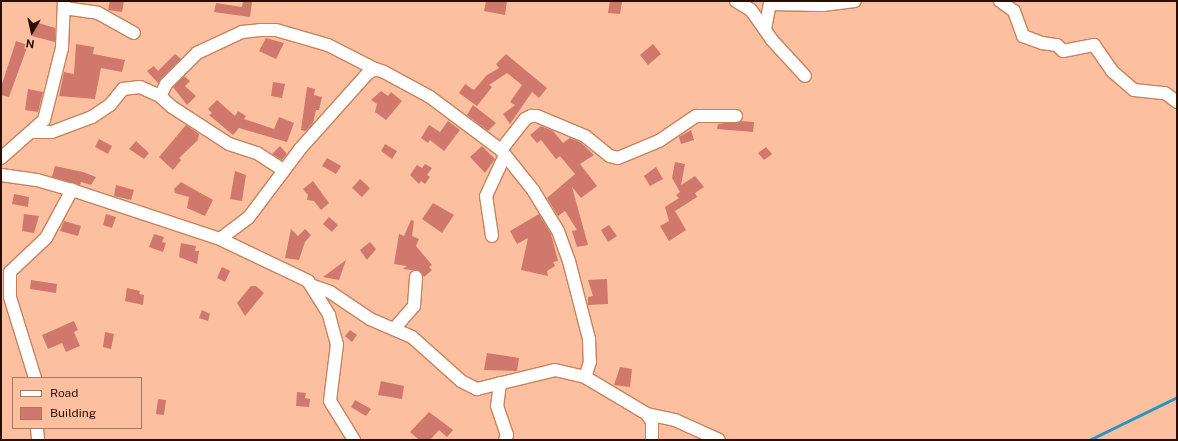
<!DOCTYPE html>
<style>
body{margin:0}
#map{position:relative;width:1178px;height:441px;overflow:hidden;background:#fcc0a0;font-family:"Public Sans",sans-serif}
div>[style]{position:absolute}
.stream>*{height:3px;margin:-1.5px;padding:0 1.5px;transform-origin:1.5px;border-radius:1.5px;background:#2a96c0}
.building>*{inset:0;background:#cf786b}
.roads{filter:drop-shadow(1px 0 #c8825b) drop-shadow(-1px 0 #c8825b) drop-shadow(0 1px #c8825b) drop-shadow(0 -1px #c8825b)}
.street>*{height:12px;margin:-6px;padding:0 6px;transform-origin:6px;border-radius:6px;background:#fff}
span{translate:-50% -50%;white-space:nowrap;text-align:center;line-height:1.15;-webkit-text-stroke:3px #fcc0a0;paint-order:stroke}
.frame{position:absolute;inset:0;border:2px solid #290e01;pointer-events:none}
.legend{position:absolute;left:12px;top:377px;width:130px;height:52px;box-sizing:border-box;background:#fcc0a0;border:1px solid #a87960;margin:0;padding:5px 7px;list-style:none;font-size:12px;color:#290e01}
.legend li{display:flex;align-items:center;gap:8px;height:20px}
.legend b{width:20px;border:1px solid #a87960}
.north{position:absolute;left:12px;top:12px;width:40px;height:40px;-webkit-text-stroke:3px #fcc0a0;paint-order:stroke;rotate:189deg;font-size:11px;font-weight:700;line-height:16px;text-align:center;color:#290e01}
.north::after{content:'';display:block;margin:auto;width:14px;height:18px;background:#290e01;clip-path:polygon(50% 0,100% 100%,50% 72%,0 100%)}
</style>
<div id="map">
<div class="stream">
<i style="left:1089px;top:440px;width:98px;rotate:-26deg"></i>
</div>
<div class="building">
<i style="clip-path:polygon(110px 1px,124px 1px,122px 12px,108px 10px)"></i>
<i style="clip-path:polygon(243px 1px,252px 2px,250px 17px,214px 12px,216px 3px,242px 7px)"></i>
<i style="clip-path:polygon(486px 1px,507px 1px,505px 15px,484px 11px)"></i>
<i style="clip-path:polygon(610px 1px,622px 2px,620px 14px,608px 13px)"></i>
<i style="clip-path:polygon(35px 22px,55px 28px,55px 42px,32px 36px)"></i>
<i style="clip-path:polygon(266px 38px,284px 43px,276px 59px,259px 51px)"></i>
<i style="clip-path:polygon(16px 41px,28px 45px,9px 97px,1px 95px,1px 87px)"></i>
<i style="clip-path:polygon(76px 44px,94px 47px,93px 54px,125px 60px,122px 72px,101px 68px,95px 99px,59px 96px,64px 72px,74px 74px)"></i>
<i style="clip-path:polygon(653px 44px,661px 54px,648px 65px,640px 55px)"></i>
<i style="clip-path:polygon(175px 54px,181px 59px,158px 83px,147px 71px,154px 66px,158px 71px)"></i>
<i style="clip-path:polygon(506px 54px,547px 88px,539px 98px,532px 92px,510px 124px,503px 114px,515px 105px,510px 102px,522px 85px,507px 73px,489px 85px,492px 87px,477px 106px,459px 93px,465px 84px,474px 90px,487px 75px,499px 68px,496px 64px)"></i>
<i style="clip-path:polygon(184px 76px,190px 81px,185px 86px,196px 96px,187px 105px,173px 87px)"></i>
<i style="clip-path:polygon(273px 82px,285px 84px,282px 98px,271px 96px)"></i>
<i style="clip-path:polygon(307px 87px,315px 89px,314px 95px,322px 97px,319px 110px,316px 110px,313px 123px,306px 131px,301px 130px)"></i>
<i style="clip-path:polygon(28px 89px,43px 92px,38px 112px,25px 110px)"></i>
<i style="clip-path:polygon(381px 91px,388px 96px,391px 92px,402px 101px,386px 120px,375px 112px,377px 104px,371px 100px)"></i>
<i style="clip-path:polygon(217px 100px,235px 116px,238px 111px,246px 116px,244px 119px,274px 129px,279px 117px,294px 123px,287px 142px,239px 128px,233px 135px,209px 115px,212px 113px,208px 109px)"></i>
<i style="clip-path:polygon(473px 105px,496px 123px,488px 131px,467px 115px)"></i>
<i style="clip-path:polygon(448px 121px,460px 130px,444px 151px,430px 140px,428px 143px,421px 138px,429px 125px,440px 132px)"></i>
<i style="clip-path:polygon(741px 121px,754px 122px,753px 132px,717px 129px,718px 124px)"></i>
<i style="clip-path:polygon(186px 125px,199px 134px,198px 140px,179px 158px,181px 160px,173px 170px,159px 157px)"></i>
<i style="clip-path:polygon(541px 126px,553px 131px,563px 143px,570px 138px,580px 142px,594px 155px,580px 164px,597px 186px,581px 198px,572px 187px,588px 245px,577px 247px,572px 231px,577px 230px,565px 211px,558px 216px,547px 198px,575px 174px,560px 156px,556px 159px,541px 140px,537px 143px,530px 135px)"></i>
<i style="clip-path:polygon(691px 130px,694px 140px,681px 144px,679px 137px)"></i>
<i style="clip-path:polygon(99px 139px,112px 146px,108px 154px,95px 147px)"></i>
<i style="clip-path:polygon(136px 141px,149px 153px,144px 159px,129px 149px)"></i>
<i style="clip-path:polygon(385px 144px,397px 151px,392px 159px,381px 151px)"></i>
<i style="clip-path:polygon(280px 146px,287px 154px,282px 160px,272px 154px)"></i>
<i style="clip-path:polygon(482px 146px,495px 159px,485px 173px,470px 157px)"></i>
<i style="clip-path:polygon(766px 147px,772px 154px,764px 160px,758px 153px)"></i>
<i style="clip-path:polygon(327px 158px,341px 166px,336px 174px,322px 166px)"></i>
<i style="clip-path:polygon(675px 162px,685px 164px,681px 185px,695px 176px,704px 187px,695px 193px,697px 197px,675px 211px,686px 230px,669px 241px,660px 226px,669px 221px,665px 207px,679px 198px,676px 195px,680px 192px,672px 178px)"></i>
<i style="clip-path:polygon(425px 164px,432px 168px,427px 175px,430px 177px,425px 184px,421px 181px,419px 184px,410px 175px,417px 165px,422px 168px)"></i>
<i style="clip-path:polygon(55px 166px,83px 172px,96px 177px,91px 185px,81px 182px,80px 185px,52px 177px)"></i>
<i style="clip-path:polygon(656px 167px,663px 179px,650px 186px,644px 176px)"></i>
<i style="clip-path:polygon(235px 171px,246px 175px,242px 201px,230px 199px)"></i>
<i style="clip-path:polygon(360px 179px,370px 188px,362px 197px,352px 188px)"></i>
<i style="clip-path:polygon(313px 181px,329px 203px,321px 210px,314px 201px,307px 200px,308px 195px,303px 189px)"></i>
<i style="clip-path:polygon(181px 182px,213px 200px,205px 216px,187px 208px,189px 197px,175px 193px,174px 189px)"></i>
<i style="clip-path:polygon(116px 185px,134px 190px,131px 200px,114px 196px)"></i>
<i style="clip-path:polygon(14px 194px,29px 197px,28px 207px,12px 204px)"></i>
<i style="clip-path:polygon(433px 203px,454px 215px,442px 233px,422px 219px)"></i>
<i style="clip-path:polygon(24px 214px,39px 216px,34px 233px,22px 231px)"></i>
<i style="clip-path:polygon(106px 214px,116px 217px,112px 228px,103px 225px)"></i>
<i style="clip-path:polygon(539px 214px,551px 234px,558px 261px,553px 262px,555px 266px,547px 271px,548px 276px,521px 270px,528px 238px,517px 244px,510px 231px)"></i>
<i style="clip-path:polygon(329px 217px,338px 225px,332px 232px,323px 224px)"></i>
<i style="clip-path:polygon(411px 220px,414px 221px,412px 236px,419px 239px,416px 246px,432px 265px,429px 267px,432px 270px,424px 277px,420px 271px,403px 269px,407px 266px,394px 264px,399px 234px,404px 236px)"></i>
<i style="clip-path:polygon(64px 221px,81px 226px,78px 236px,60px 231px)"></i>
<i style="clip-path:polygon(609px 225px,617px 236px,608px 242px,601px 230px)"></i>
<i style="clip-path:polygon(291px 229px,298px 236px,305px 229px,311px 235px,305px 242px,299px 260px,285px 258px)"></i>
<i style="clip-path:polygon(154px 234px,164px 237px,162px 242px,166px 243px,163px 252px,149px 247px)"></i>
<i style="clip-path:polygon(370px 242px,376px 249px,367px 260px,360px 250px)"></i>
<i style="clip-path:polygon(181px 243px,196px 246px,195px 251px,199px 251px,197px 264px,179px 257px)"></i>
<i style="clip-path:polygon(346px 260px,339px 280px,323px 277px)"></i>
<i style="clip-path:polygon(222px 267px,230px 271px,225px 282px,217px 278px)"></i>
<i style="clip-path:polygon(607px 279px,608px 304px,588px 305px,588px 297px,593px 296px,588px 280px)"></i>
<i style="clip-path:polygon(31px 280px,57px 284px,56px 293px,30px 289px)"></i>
<i style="clip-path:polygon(251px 286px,256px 286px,264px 293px,245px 316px,237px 303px)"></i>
<i style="clip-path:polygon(127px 288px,140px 291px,139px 294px,144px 295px,143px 305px,125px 301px)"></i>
<i style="clip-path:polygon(202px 310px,210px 314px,208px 321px,199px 318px)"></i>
<i style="clip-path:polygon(74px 321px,78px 330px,74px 332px,80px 346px,66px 352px,62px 343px,48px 349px,42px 335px)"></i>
<i style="clip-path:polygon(350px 330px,357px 335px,352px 342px,345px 336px)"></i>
<i style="clip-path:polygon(105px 332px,114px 334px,111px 349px,103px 347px)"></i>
<i style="clip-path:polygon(487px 353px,519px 358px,517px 371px,484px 370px)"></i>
<i style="clip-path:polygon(620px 367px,632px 369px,630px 387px,614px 385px)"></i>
<i style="clip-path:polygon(381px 381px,404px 386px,402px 399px,378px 395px)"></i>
<i style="clip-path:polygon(297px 392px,306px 393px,305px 398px,310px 399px,309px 407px,296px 406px)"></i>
<i style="clip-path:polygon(158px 399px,166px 400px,164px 415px,156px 414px)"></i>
<i style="clip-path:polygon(355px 400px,371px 409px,366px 416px,351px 407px)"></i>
<i style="clip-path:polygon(429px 412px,453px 430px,447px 437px,439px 430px,430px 440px,419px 440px,410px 432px)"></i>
</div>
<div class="roads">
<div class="street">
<i style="left:736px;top:1px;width:17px;rotate:31deg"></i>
<i style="left:751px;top:10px;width:35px;rotate:55deg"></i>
<i style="left:771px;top:39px;width:50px;rotate:47.4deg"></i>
<i style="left:1000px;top:1px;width:17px;rotate:36deg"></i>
<i style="left:1014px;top:11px;width:27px;rotate:70deg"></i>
<i style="left:1023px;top:36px;width:20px;rotate:20deg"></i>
<i style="left:1042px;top:43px;width:15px;rotate:8deg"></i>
<i style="left:1057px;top:45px;width:8px;rotate:45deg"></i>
<i style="left:1063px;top:51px;width:32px;rotate:-11deg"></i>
<i style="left:1094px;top:45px;width:32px;rotate:55deg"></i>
<i style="left:1112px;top:71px;width:29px;rotate:41deg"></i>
<i style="left:1134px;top:90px;width:31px;rotate:6deg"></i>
<i style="left:1165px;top:93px;width:15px;rotate:37deg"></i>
<i style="left:64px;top:8px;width:34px;rotate:8deg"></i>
<i style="left:98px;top:13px;width:41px;rotate:29.1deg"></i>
<i style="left:765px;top:29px;width:25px;rotate:-79deg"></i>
<i style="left:770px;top:4px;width:53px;rotate:1.1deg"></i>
<i style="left:823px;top:5px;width:32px;rotate:-7deg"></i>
<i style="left:160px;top:96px;width:13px;rotate:-63deg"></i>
<i style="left:166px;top:84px;width:44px;rotate:-45deg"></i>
<i style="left:197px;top:53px;width:50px;rotate:-25deg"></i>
<i style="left:242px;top:32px;width:18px;rotate:-6deg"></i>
<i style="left:260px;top:30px;width:16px"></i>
<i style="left:276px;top:30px;width:54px;rotate:16.1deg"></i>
<i style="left:328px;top:45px;width:53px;rotate:27.1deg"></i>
<i style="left:33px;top:132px;width:19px"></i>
<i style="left:52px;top:132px;width:43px;rotate:-20.6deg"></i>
<i style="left:92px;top:117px;width:22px;rotate:-34deg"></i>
<i style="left:110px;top:105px;width:21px;rotate:-51deg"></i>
<i style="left:123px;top:89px;width:17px;rotate:-7deg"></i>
<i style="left:140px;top:87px;width:22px;rotate:24deg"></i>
<i style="left:160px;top:96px;width:16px;rotate:43deg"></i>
<i style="left:172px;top:107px;width:68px;rotate:33deg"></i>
<i style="left:229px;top:144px;width:29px;rotate:18deg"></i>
<i style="left:257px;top:153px;width:31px;rotate:33deg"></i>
<i style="left:501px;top:150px;width:39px;rotate:-52deg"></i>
<i style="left:525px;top:119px;width:7px;rotate:-27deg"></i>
<i style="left:531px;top:116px;width:6px"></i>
<i style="left:537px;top:116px;width:52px;rotate:22.6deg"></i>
<i style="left:585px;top:136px;width:32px;rotate:39deg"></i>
<i style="left:610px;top:156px;width:8px;rotate:14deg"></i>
<i style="left:618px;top:158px;width:44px;rotate:-22.5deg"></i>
<i style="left:659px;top:141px;width:45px;rotate:-34deg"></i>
<i style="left:696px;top:116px;width:40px"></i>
<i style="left:1px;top:158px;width:57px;rotate:-41.5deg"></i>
<i style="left:44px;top:120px;width:74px;rotate:-76deg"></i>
<i style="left:62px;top:48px;width:47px;rotate:-87.6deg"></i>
<i style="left:1px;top:175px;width:36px;rotate:8deg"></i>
<i style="left:37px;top:180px;width:36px;rotate:16deg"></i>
<i style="left:72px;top:190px;width:156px;rotate:18.3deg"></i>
<i style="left:220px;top:239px;width:98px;rotate:25.5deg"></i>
<i style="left:308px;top:281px;width:40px;rotate:58deg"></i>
<i style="left:329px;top:315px;width:30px;rotate:75deg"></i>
<i style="left:337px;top:344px;width:57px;rotate:97deg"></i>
<i style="left:330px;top:401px;width:46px;rotate:58.4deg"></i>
<i style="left:492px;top:236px;width:40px;rotate:-98.5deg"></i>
<i style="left:486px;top:196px;width:45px;rotate:-65.1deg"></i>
<i style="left:220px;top:239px;width:36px;rotate:-37deg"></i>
<i style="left:249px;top:217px;width:85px;rotate:-53.1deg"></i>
<i style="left:300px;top:149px;width:101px;rotate:-48.2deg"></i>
<i style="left:367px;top:74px;width:9px;rotate:-32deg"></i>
<i style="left:375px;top:69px;width:9px;rotate:18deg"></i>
<i style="left:384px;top:72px;width:52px;rotate:28.5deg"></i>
<i style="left:430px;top:97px;width:89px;rotate:36.7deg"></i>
<i style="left:501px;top:150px;width:51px;rotate:51.3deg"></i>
<i style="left:533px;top:190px;width:48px;rotate:58.6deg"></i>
<i style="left:558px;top:231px;width:32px;rotate:70deg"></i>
<i style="left:569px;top:261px;width:81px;rotate:75.6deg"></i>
<i style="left:589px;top:339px;width:23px;rotate:88deg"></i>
<i style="left:590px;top:362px;width:16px;rotate:108deg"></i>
<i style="left:313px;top:286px;width:18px;rotate:19deg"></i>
<i style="left:330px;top:292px;width:48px;rotate:34deg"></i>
<i style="left:370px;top:319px;width:46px;rotate:23.2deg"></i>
<i style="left:412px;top:337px;width:66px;rotate:41.9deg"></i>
<i style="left:461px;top:381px;width:18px;rotate:27deg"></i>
<i style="left:477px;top:389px;width:80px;rotate:-13.7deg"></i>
<i style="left:555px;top:370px;width:31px;rotate:13deg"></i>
<i style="left:585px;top:377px;width:72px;rotate:30.8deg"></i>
<i style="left:647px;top:414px;width:9px;rotate:58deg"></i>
<i style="left:652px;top:422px;width:18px;rotate:90deg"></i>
<i style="left:394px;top:329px;width:30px;rotate:-49deg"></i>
<i style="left:414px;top:306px;width:29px;rotate:-86deg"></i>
<i style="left:35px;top:378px;width:85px;rotate:-107.2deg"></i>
<i style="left:10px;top:297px;width:25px;rotate:-90deg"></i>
<i style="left:10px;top:272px;width:50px;rotate:-43.4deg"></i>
<i style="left:46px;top:238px;width:55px;rotate:-61.6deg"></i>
<i style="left:500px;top:383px;width:23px;rotate:97deg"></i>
<i style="left:497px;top:406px;width:31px;rotate:71deg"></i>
<i style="left:507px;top:435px;width:5px;rotate:112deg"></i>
<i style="left:647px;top:414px;width:29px;rotate:12deg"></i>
<i style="left:675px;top:420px;width:48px;rotate:24.4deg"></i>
<i style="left:37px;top:428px;width:12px;rotate:85deg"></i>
</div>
</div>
<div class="frame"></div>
<ul class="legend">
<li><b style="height:5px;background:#fff"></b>Road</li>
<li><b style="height:11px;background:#cf786b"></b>Building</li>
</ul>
<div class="north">N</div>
</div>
